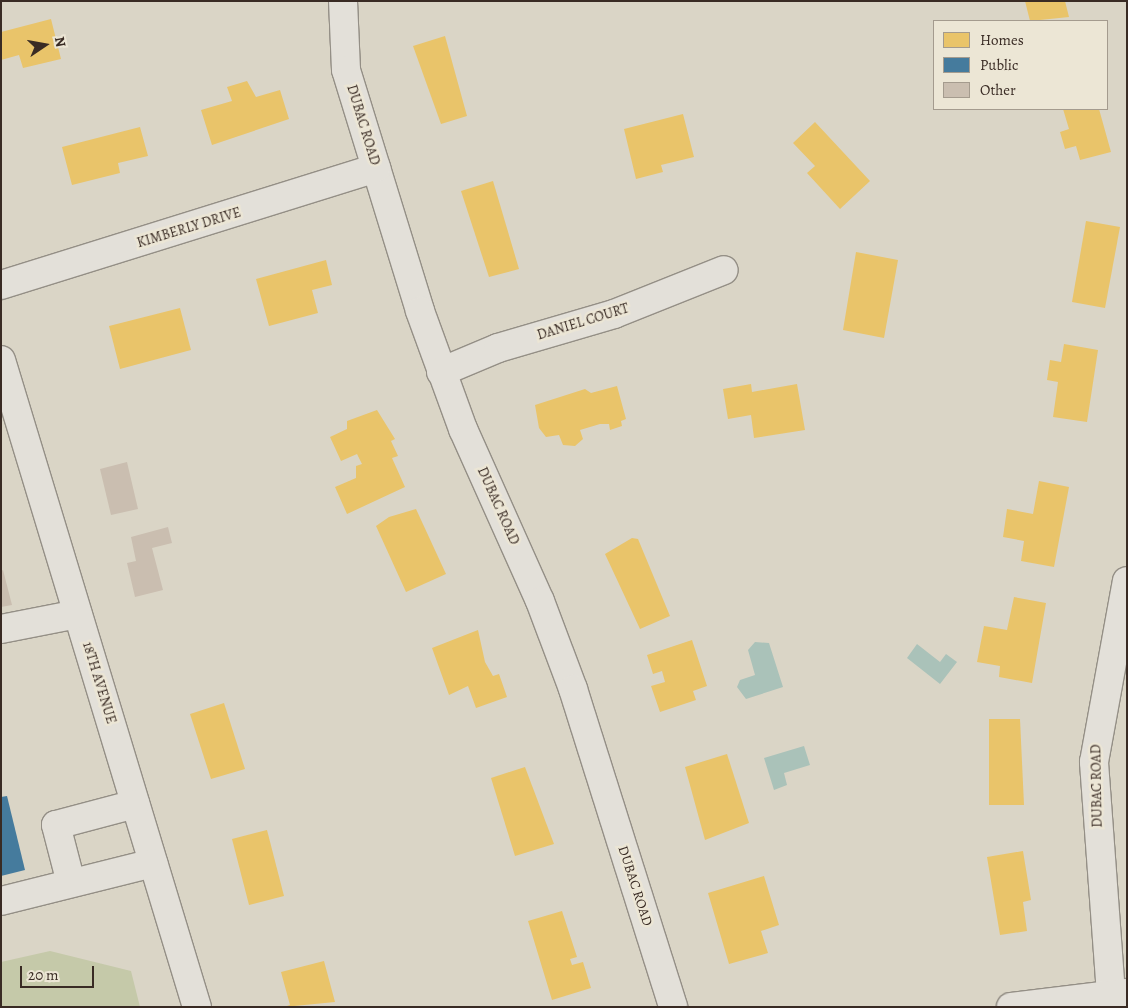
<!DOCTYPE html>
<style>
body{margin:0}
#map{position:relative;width:1128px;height:1008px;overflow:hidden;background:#dad5c6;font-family:Alegreya,serif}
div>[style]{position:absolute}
.green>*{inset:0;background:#c5c9a9}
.water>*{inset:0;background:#aac2b9}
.homes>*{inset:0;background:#e9c46a}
.public>*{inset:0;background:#457b9d}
.building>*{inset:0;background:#cabeb0}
.roads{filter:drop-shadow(1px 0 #948f86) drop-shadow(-1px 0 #948f86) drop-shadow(0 1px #948f86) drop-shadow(0 -1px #948f86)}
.minor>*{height:28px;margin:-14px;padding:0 14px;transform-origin:14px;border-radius:14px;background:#e3e0d9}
span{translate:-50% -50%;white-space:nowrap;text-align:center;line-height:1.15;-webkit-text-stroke:5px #ece6d5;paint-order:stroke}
.street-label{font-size:14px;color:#392b24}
.frame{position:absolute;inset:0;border:2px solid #392b24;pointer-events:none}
.legend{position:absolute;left:933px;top:20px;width:175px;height:90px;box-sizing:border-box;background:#ece6d5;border:1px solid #a49b8e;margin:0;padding:6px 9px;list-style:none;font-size:15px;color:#392b24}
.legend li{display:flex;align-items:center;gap:10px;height:25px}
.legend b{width:25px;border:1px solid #a49b8e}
.north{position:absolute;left:20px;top:20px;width:50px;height:50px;-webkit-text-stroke:4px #ece6d5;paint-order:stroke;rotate:78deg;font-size:14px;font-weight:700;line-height:20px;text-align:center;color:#392b24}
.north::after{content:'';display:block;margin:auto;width:18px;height:22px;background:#392b24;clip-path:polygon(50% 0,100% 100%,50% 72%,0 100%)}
.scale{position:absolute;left:20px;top:966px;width:74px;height:22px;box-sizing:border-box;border:2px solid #392b24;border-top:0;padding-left:6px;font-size:15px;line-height:18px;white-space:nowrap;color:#392b24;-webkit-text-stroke:4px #ece6d5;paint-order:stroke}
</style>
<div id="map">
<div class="green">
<i style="clip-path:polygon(50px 951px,131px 971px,140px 1007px,1px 1007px,1px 962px)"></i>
</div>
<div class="water">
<i style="clip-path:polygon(755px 642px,769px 643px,783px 687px,746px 699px,737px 687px,740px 680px,755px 675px,748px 650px)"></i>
<i style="clip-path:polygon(917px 644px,940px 662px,946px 654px,957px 662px,940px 684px,907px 658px)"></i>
<i style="clip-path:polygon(804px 746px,810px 765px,784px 773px,787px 785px,774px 790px,764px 758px)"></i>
</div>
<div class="homes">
<i style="clip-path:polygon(1025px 1px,1065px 1px,1069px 17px,1030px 21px)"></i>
<i style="clip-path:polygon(51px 19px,61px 59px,23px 68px,19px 55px,1px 60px,1px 32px)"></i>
<i style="clip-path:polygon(445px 36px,467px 116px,441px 124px,413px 46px)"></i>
<i style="clip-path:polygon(247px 81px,256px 97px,280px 90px,289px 119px,212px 145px,201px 110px,232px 101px,227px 87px)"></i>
<i style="clip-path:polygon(1063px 109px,1099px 109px,1111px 152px,1080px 160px,1076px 146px,1065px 149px,1060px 132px,1069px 129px)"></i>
<i style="clip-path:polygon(683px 114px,694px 157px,661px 165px,663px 172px,636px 179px,624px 129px)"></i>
<i style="clip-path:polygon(815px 122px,870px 181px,840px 209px,807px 173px,815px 166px,793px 143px)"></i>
<i style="clip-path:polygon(140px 127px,148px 156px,118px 163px,120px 173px,72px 185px,62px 147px)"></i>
<i style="clip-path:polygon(493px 181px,519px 269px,489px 277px,461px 191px)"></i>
<i style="clip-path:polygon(1086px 221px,1120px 227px,1105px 308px,1072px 302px)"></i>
<i style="clip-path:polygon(856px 252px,898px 260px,884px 338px,843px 330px)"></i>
<i style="clip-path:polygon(326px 260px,332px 285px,312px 290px,318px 313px,269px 326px,256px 279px)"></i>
<i style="clip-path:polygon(180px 308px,191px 350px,120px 369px,109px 326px)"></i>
<i style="clip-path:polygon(1064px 344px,1098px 350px,1087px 422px,1053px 417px,1058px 382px,1047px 380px,1050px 360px,1061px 362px)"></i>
<i style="clip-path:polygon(751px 384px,752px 392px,797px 384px,805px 430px,754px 438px,751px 415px,728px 419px,723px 389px)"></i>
<i style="clip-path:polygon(617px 386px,626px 419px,621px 421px,622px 426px,610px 430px,609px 424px,600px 424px,580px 430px,583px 439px,575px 446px,563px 445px,559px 435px,546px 437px,539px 428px,535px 405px,585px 389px,591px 393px)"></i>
<i style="clip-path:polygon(377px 410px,395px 439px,391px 441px,398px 456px,392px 458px,405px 487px,347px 514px,335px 487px,356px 478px,356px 466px,362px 464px,357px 454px,341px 461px,330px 437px,347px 429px,347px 421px)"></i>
<i style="clip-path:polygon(1039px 481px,1069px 487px,1054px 567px,1021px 561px,1024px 541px,1003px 537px,1007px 509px,1033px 514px)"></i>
<i style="clip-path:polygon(416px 509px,446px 574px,406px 592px,376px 526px,389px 517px)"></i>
<i style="clip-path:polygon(632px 538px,638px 539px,670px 616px,640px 629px,605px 554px)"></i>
<i style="clip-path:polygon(1014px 597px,1046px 603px,1032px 683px,999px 677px,1000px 666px,977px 662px,984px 626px,1007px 630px)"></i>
<i style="clip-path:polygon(478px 630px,485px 662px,493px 676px,499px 674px,507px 697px,476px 708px,468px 686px,449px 695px,432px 648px)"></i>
<i style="clip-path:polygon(692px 640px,707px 686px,693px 691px,696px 700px,660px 712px,651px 686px,665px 682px,662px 671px,653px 674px,647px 655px)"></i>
<i style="clip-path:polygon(224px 703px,245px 769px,211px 779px,190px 714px)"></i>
<i style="clip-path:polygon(989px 719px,1020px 719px,1024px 805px,989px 805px)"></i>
<i style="clip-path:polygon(727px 754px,749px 823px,705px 840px,685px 767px)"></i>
<i style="clip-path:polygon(525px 767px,554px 844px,515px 856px,491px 778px)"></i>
<i style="clip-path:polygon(267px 830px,284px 896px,249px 905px,232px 839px)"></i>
<i style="clip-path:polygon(1023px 851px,1031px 900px,1023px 902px,1027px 931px,1000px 935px,987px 857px)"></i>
<i style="clip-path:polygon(764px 876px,779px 925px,761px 931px,768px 953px,729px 964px,708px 893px)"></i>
<i style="clip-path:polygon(562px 911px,577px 957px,570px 959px,572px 965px,583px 962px,591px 988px,552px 1000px,528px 921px)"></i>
<i style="clip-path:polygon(324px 961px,335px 1002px,284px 1007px,290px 1005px,281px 972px)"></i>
</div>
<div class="public">
<i style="clip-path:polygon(7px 796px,25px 870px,1px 876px,1px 797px)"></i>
</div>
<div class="building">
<i style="clip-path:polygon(127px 462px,138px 509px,111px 515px,100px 469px)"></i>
<i style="clip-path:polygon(168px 527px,172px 543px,152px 548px,163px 590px,135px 597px,127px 563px,136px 561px,131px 537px)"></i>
<i style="clip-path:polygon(3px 570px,12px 605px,1px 607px,1px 571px)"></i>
</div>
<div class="roads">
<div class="minor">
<i style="left:343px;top:1px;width:69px;rotate:87.5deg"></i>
<i style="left:346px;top:70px;width:252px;rotate:72.9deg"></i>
<i style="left:420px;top:311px;width:126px;rotate:70deg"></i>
<i style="left:463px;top:429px;width:188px;rotate:65.9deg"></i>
<i style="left:540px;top:601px;width:94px;rotate:69.4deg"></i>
<i style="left:573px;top:689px;width:333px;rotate:72.5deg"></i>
<i style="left:1px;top:285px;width:393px;rotate:-17.3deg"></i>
<i style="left:1px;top:360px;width:676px;rotate:73.15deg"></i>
<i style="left:441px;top:372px;width:62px;rotate:-22.8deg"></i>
<i style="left:498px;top:348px;width:121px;rotate:-16.3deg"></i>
<i style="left:614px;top:314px;width:118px;rotate:-21.8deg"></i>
<i style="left:1px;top:629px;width:78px;rotate:-11deg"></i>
<i style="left:71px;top:883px;width:60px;rotate:-104.5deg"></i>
<i style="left:56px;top:825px;width:82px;rotate:-14.9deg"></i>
<i style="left:1px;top:901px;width:157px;rotate:-14deg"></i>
<i style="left:1111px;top:994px;width:233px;rotate:-94.2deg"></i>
<i style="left:1094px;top:762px;width:184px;rotate:-79.7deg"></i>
<i style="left:1011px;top:1007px;width:117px;rotate:-6.9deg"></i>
</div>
</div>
<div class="street-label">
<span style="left:363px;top:125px;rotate:73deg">DUBAC ROAD</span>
<span style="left:189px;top:228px;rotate:-17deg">KIMBERLY DRIVE</span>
<span style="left:583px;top:322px;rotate:-17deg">DANIEL COURT</span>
<span style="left:498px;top:506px;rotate:66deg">DUBAC ROAD</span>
<span style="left:99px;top:683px;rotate:73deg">18TH AVENUE</span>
<span style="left:1097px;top:786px;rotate:-91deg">DUBAC ROAD</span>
<span style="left:635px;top:886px;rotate:72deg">DUBAC ROAD</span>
</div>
<div class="frame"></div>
<ul class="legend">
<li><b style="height:14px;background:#e9c46a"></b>Homes</li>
<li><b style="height:14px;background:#457b9d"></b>Public</li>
<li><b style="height:14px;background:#cabeb0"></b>Other</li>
</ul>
<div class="north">N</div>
<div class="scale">20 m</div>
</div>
